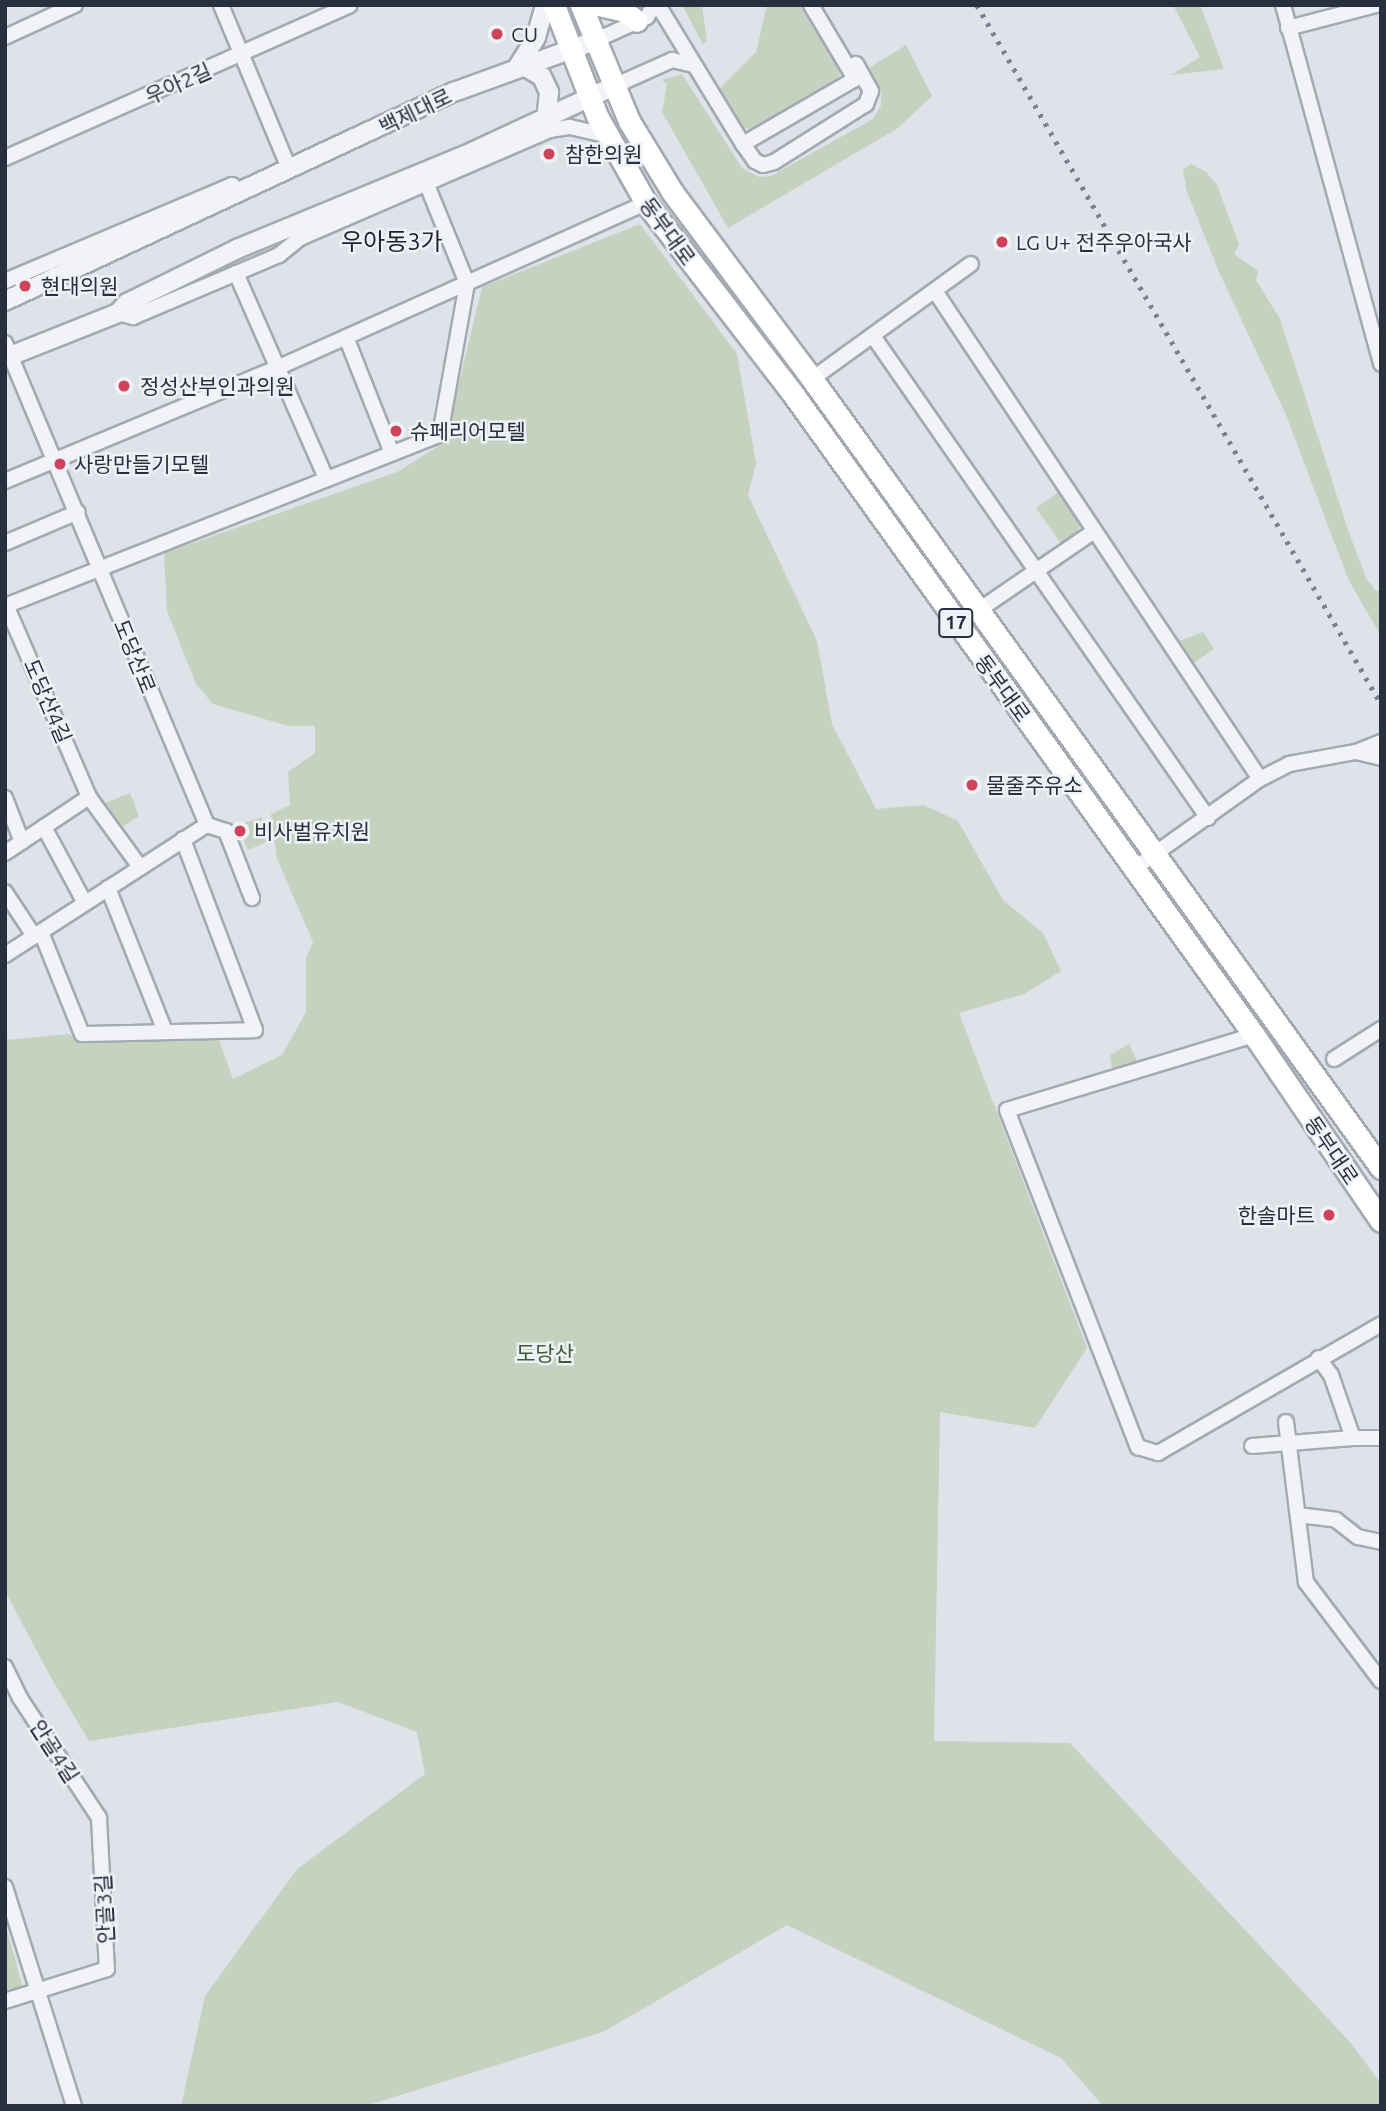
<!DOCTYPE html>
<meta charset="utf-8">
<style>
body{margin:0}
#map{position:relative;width:1386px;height:2111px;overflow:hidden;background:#dfe2e8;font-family:Ubuntu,"Noto Sans KR",sans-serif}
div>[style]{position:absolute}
.green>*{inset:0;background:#c5d2c0}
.roads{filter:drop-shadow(2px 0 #a4a9b2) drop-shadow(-2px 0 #a4a9b2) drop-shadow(0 2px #a4a9b2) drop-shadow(0 -2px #a4a9b2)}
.minor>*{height:14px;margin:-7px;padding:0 7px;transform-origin:7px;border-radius:7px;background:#f1f3f6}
.tertiary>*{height:18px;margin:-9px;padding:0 9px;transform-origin:9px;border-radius:9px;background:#f1f3f6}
.primary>*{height:21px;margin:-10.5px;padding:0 10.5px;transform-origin:10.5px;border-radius:10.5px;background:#fff}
.rail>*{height:4.5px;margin-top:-2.25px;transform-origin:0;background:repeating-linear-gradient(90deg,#788292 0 3.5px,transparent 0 10.5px)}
.dots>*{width:19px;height:19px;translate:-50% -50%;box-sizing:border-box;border:4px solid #eef1f6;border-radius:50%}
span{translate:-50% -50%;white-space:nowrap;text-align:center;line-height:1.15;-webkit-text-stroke:5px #eef1f6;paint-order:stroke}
.shield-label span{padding:2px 5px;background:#eef1f6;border:2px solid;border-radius:5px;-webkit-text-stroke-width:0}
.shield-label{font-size:19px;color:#28303f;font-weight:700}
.poi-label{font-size:21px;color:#28303f}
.left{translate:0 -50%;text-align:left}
.right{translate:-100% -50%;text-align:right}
.street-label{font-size:21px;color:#28303f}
.park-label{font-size:21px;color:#3c5b35}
.quarter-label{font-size:24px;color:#1a2230}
.frame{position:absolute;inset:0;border:7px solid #28303f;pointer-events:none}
</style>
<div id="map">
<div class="green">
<i style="clip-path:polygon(682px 5px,702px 5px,707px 41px,703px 44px)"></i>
<i style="clip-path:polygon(767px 5px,806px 5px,841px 71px,836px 82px,751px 129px,740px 128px,717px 91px,756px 52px)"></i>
<i style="clip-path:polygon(1173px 5px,1200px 5px,1224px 69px,1171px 75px,1200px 57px)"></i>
<i style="clip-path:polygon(906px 45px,932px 96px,898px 128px,728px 228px,662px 112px,667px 84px,662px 80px,682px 74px,742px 168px,759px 177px,771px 176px,873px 119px,881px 105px,881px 94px,867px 69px)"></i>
<i style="clip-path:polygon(1191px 164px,1206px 172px,1217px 185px,1239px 244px,1234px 254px,1258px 271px,1256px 280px,1280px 319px,1348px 530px,1366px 578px,1376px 591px,1381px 590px,1381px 636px,1349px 581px,1286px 415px,1219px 272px,1187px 192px,1183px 170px)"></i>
<i style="clip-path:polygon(640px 224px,737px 354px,756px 463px,748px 495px,817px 641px,832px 724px,876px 809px,924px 805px,958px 821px,1003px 900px,1043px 933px,1061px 971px,1024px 994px,959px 1013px,1087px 1348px,1035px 1428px,940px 1412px,934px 1741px,1070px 1743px,1351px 2043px,1381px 2084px,1381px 2106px,1103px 2106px,1061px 2058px,787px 1925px,603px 2032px,365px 2106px,181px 2106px,205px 1996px,297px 1869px,425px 1774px,417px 1732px,338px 1702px,89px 1741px,50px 1676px,5px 1591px,5px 1040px,69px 1034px,79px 1040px,219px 1040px,233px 1079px,282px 1055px,306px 1012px,306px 958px,313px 942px,277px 859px,271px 814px,290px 805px,288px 772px,315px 753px,315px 726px,288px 726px,213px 704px,196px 684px,167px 611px,164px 553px,397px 472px,445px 442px,482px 287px)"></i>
<i style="clip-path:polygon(1060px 491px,1081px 522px,1077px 533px,1061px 544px,1036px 508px)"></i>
<i style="clip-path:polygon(1203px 632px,1214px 649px,1192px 664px,1177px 642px)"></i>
<i style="clip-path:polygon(130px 793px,139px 816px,119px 829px,105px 803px)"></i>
<i style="clip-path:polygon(262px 817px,266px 842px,248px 850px,241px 833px,243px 823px)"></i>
<i style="clip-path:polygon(1129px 1044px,1137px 1061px,1112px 1069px,1110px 1055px)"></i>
<i style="clip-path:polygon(5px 1923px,24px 1992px,5px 1997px)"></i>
</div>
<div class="roads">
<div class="minor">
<i style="left:221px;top:5px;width:177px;rotate:67.4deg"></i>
<i style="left:658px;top:5px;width:163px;rotate:58.6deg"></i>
<i style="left:743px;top:144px;width:129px;rotate:-30.1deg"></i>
<i style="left:855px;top:79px;width:86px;rotate:-120.7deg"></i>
<i style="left:1283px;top:5px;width:372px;rotate:74.7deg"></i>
<i style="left:1288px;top:28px;width:91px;rotate:-14.6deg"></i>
<i style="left:5px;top:37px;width:77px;rotate:-24.6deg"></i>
<i style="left:594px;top:41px;width:58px;rotate:-24.4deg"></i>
<i style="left:647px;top:17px;width:14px;rotate:-60deg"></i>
<i style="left:614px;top:86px;width:64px;rotate:-24.1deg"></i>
<i style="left:672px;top:60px;width:22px;rotate:13deg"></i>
<i style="left:743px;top:144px;width:21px;rotate:55deg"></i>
<i style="left:755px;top:161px;width:9px;rotate:27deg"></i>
<i style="left:763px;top:165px;width:11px;rotate:-15deg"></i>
<i style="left:774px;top:162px;width:109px;rotate:-32.2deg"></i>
<i style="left:866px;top:104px;width:14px;rotate:-69deg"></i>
<i style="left:871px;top:91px;width:31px;rotate:-119deg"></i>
<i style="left:5px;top:158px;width:377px;rotate:-23.9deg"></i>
<i style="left:236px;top:273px;width:224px;rotate:66.3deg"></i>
<i style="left:5px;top:281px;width:246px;rotate:-22.9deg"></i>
<i style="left:232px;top:185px;width:9px;rotate:36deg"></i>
<i style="left:935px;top:291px;width:586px;rotate:56.34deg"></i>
<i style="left:118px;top:313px;width:16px;rotate:15deg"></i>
<i style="left:133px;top:317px;width:159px;rotate:-23deg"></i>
<i style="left:279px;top:255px;width:27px;rotate:-39deg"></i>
<i style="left:300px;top:238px;width:272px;rotate:-23.4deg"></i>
<i style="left:550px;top:130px;width:20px;rotate:-9deg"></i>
<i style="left:570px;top:127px;width:39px;rotate:13deg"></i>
<i style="left:873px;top:336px;width:587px;rotate:55.2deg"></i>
<i style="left:346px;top:337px;width:125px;rotate:68.4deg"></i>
<i style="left:5px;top:343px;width:523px;rotate:67.26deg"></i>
<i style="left:812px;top:379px;width:196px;rotate:-35.9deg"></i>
<i style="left:5px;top:481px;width:295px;rotate:-22.6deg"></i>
<i style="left:277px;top:368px;width:404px;rotate:-24.1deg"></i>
<i style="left:5px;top:543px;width:79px;rotate:-23deg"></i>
<i style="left:6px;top:605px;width:209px;rotate:66.6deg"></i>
<i style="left:89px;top:797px;width:87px;rotate:53.9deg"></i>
<i style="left:5px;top:606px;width:467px;rotate:-21.5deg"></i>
<i style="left:440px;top:435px;width:154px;rotate:-79.9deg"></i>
<i style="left:467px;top:283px;width:106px;rotate:-112.2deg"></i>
<i style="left:979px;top:610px;width:138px;rotate:-34.4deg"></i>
<i style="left:1356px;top:752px;width:27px;rotate:-22deg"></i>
<i style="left:5px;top:798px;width:47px;rotate:68.9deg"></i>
<i style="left:207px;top:825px;width:20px;rotate:18deg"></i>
<i style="left:226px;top:831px;width:72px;rotate:68.8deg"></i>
<i style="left:44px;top:827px;width:86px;rotate:61.7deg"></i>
<i style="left:5px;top:853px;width:101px;rotate:-33.7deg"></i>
<i style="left:1135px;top:868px;width:153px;rotate:-35.5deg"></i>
<i style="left:1260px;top:779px;width:33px;rotate:-27deg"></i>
<i style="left:1289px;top:764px;width:68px;rotate:-10.2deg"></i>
<i style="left:1356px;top:752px;width:26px;rotate:13deg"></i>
<i style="left:108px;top:888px;width:154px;rotate:68.3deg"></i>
<i style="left:5px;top:892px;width:53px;rotate:56.6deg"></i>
<i style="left:41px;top:932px;width:110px;rotate:68.1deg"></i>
<i style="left:82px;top:1034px;width:173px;rotate:-1.3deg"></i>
<i style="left:255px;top:1030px;width:204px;rotate:-110.7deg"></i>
<i style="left:5px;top:955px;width:240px;rotate:-32.8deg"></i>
<i style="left:1254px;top:1035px;width:258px;rotate:163.1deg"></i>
<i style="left:1007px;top:1110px;width:362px;rotate:68.8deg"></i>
<i style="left:1138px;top:1447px;width:21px;rotate:17deg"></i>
<i style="left:1158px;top:1453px;width:258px;rotate:-30deg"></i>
<i style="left:1334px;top:1059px;width:56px;rotate:-32.6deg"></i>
<i style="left:1286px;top:1422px;width:161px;rotate:82.9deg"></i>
<i style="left:1306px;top:1582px;width:124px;rotate:52.9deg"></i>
<i style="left:1353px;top:1438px;width:28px"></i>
<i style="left:1252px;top:1446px;width:101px;rotate:-4.5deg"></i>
<i style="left:1353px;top:1438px;width:67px;rotate:-109.2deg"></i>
<i style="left:1331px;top:1375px;width:21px;rotate:-127deg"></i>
<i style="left:1298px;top:1515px;width:38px;rotate:7deg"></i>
<i style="left:1336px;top:1520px;width:28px;rotate:38deg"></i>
<i style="left:1358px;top:1537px;width:24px;rotate:12deg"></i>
<i style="left:5px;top:1667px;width:34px;rotate:64deg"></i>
<i style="left:20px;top:1698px;width:144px;rotate:56.6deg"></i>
<i style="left:99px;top:1818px;width:151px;rotate:87deg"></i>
<i style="left:107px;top:1969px;width:107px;rotate:162.6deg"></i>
<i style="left:5px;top:1887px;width:230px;rotate:72.5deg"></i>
</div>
<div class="tertiary">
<i style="left:524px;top:66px;width:21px;rotate:31deg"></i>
<i style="left:542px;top:77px;width:17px;rotate:65deg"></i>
<i style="left:549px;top:92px;width:27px;rotate:96deg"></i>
<i style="left:517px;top:68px;width:36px;rotate:-58deg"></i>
<i style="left:536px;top:37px;width:33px;rotate:-74deg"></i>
<i style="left:5px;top:301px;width:495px;rotate:-25deg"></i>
<i style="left:454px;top:92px;width:149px;rotate:-20deg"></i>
<i style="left:5px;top:358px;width:122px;rotate:-21.7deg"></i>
<i style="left:118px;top:313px;width:13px;rotate:-48deg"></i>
<i style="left:127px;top:303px;width:123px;rotate:-26.1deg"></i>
<i style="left:237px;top:249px;width:254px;rotate:-22.4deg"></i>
<i style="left:472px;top:152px;width:157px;rotate:-24.9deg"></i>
</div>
<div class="primary">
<i style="left:554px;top:5px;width:119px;rotate:68.8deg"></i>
<i style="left:597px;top:116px;width:100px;rotate:60.6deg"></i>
<i style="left:646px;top:203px;width:241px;rotate:52.4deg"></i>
<i style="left:793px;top:394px;width:790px;rotate:54.28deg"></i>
<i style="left:1254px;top:1035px;width:225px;rotate:55.7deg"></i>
<i style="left:581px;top:5px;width:126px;rotate:67.5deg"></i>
<i style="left:629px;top:121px;width:84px;rotate:58.6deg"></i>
<i style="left:673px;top:193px;width:232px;rotate:53.2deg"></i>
<i style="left:812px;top:379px;width:973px;rotate:54.2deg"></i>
<i style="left:599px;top:5px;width:26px;rotate:13deg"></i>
<i style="left:624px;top:11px;width:16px;rotate:38deg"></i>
</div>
</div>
<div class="rail">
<i style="left:977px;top:5px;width:807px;rotate:59.97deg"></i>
</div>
<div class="dots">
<i style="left:497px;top:34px;background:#ce4359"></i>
<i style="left:549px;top:154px;background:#ce4359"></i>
<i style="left:1002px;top:242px;background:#ce4359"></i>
<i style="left:25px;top:286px;background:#ce4359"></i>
<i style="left:124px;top:386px;background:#ce4359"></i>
<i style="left:396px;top:431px;background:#ce4359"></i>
<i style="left:60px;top:464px;background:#ce4359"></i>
<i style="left:972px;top:785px;background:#ce4359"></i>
<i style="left:240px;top:831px;background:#ce4359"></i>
<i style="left:1329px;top:1215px;background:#ce4359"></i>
</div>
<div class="shield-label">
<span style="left:956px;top:623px">17</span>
</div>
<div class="poi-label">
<span class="left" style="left:511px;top:34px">CU</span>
<span class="left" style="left:565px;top:154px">참한의원</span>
<span class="left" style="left:1016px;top:242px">LG U+ 전주우아국사</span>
<span class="left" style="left:41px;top:286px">현대의원</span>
<span class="left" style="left:140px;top:386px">정성산부인과의원</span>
<span class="left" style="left:410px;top:431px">슈페리어모텔</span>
<span class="left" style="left:74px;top:464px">사랑만들기모텔</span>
<span class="left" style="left:986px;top:785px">물줄주유소</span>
<span class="left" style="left:254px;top:831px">비사벌유치원</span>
<span class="right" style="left:1315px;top:1215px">한솔마트</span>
</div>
<div class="street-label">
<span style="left:178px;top:83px;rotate:-24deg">우아2길</span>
<span style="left:415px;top:111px;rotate:-26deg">백제대로</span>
<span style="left:668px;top:231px;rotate:54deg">동부대로</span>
<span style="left:135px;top:656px;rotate:68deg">도당산로</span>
<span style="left:1003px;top:688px;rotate:54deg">동부대로</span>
<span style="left:48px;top:701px;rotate:67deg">도당산4길</span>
<span style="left:1332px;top:1150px;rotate:56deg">동부대로</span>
<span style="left:55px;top:1751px;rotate:57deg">안골4길</span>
<span style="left:104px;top:1909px;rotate:-93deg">안골3길</span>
</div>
<div class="park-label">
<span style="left:545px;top:1353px">도당산</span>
</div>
<div class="quarter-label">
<span style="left:392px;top:242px">우아동3가</span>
</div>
<div class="frame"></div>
</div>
